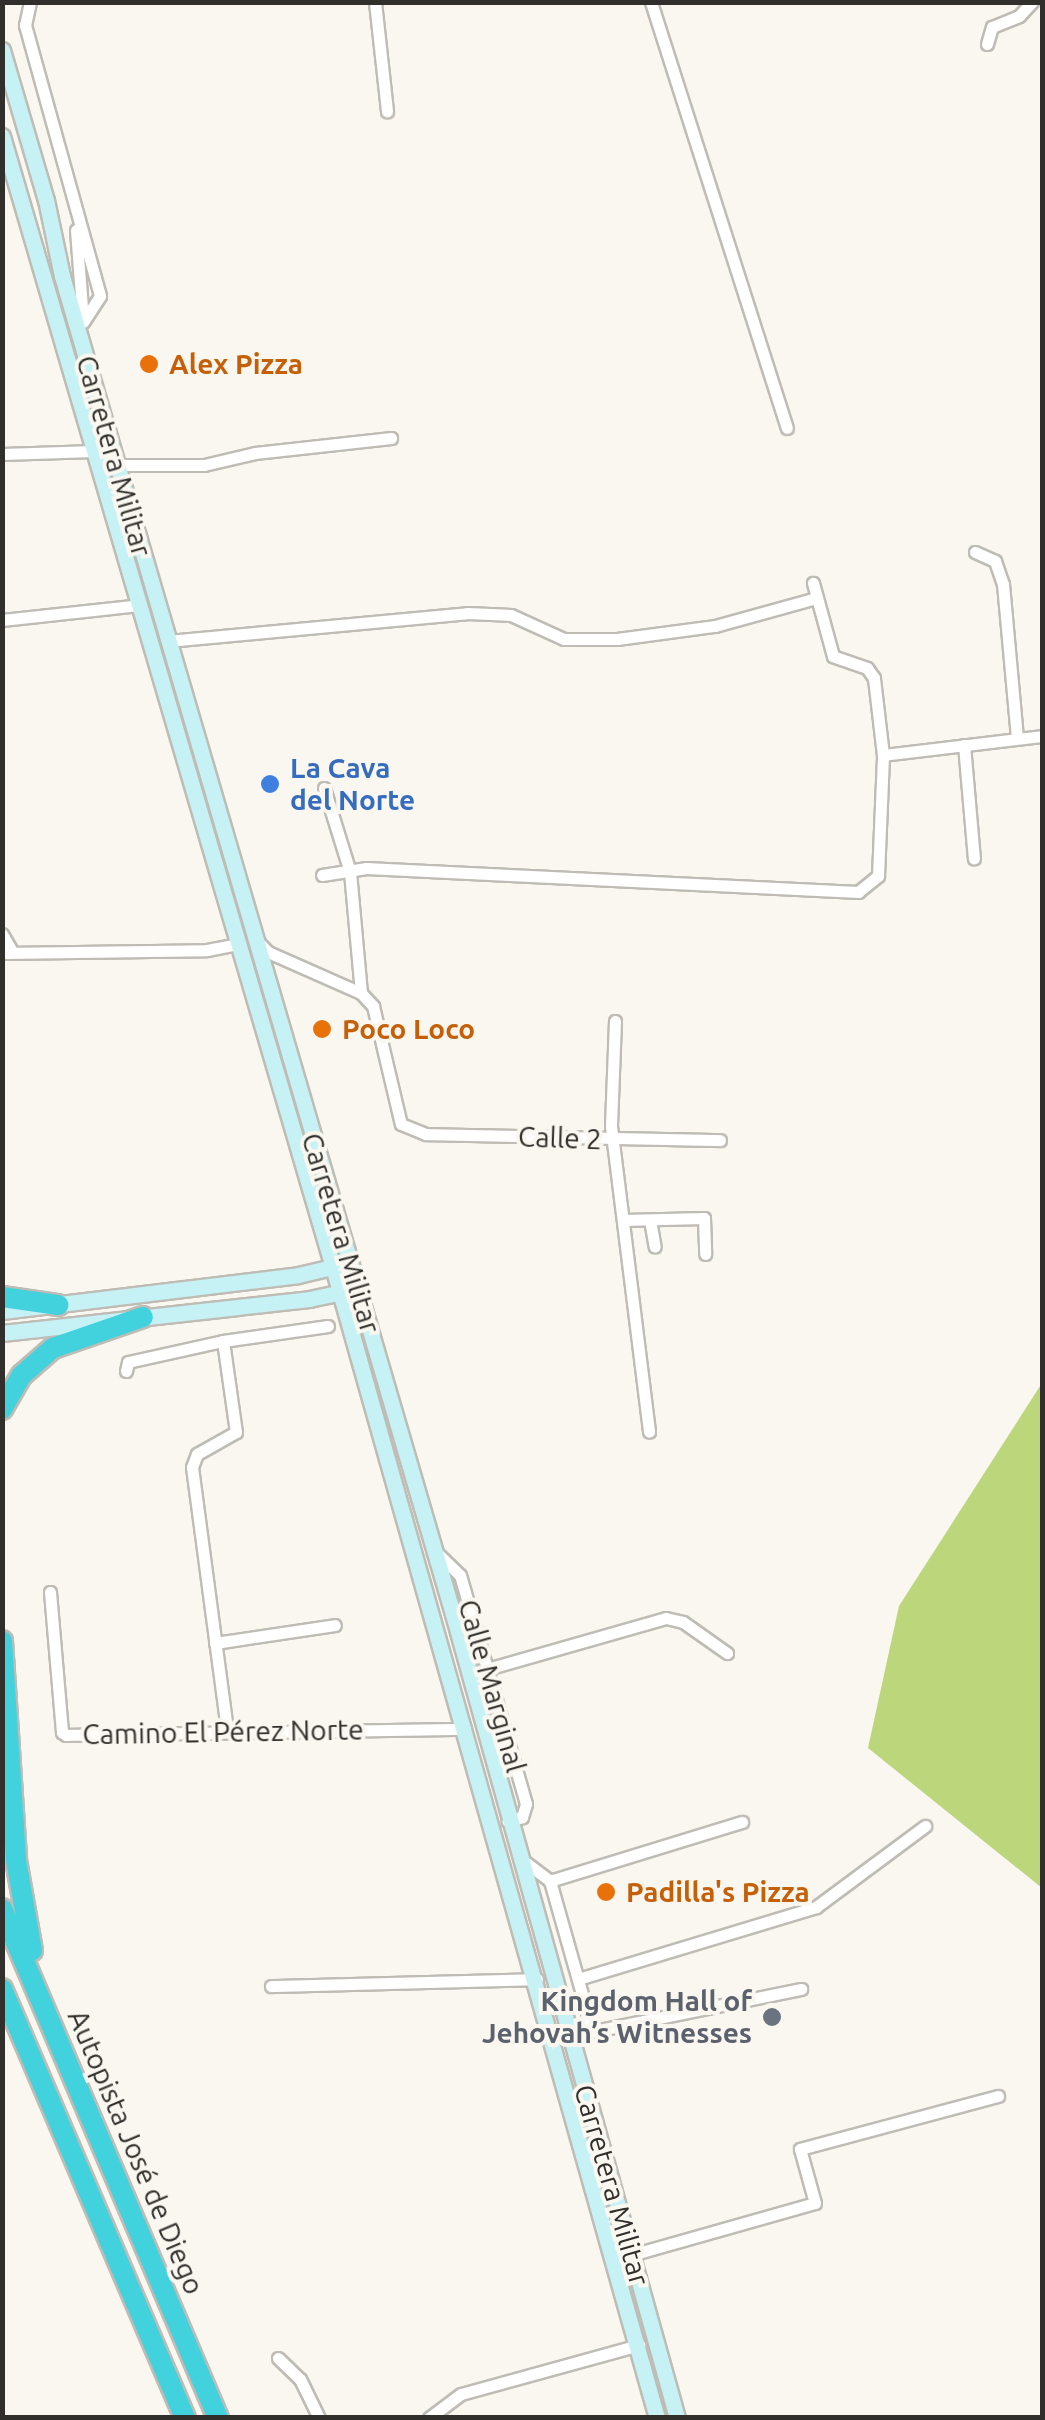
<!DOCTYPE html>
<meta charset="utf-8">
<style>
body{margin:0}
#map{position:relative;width:1045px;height:2420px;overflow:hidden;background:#f9f7ef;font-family:Ubuntu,sans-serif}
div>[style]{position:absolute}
.green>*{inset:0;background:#bbd67b}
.roads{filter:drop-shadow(2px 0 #bfbcb5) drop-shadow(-2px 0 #bfbcb5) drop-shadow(0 2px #bfbcb5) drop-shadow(0 -2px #bfbcb5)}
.street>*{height:11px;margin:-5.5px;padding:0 5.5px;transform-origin:5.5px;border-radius:5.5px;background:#fff}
.secondary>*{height:15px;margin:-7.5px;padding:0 7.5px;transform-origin:7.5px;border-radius:7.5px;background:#c6f2f5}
.highway>*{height:20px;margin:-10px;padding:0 10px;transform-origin:10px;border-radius:10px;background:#42d2de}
.dots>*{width:28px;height:28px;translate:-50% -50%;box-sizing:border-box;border:5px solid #f9f7ef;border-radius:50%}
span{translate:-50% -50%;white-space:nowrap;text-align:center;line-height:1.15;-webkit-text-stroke:8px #f9f7ef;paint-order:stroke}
.food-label{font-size:28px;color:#c56008;font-weight:700}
.left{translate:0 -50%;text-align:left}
.street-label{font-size:28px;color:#302f2c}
.shop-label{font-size:28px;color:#366cbe;font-weight:700}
.worship-label{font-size:28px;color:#5b616d;font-weight:700}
.right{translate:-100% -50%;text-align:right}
.frame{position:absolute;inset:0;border:5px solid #302f2c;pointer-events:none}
</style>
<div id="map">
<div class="green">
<i style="clip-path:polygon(1042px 1383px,1042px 1888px,868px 1748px,899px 1606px)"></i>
</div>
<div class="roads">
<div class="street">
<i style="left:30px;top:2px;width:24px;rotate:102deg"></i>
<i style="left:25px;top:25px;width:281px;rotate:74.5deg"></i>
<i style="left:100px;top:296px;width:31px;rotate:123deg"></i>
<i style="left:375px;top:2px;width:110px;rotate:83.7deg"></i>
<i style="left:651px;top:2px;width:447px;rotate:72.3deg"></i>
<i style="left:987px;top:44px;width:18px;rotate:-74deg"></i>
<i style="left:992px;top:27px;width:29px;rotate:-22deg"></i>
<i style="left:1019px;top:16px;width:19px;rotate:-47deg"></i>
<i style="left:76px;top:230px;width:91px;rotate:85.6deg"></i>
<i style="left:2px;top:454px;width:92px;rotate:-1.9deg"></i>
<i style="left:94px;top:451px;width:26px;rotate:32deg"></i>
<i style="left:116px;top:465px;width:88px"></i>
<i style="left:204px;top:465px;width:52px;rotate:-13.2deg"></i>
<i style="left:255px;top:453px;width:137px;rotate:-6.3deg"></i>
<i style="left:975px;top:552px;width:22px;rotate:24deg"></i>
<i style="left:995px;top:561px;width:24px;rotate:71deg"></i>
<i style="left:1003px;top:584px;width:155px;rotate:84.8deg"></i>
<i style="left:2px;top:620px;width:138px;rotate:-6.2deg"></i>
<i style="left:168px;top:641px;width:300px;rotate:-5.3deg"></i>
<i style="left:467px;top:613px;width:44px;rotate:2.6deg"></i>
<i style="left:511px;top:615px;width:58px;rotate:24.4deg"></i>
<i style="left:564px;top:639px;width:53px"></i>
<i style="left:617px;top:639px;width:99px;rotate:-7.6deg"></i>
<i style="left:715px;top:626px;width:105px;rotate:-15.5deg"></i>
<i style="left:964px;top:745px;width:114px;rotate:85deg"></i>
<i style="left:883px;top:755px;width:160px;rotate:-6.8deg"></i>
<i style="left:324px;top:788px;width:88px;rotate:72.8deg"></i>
<i style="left:350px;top:872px;width:121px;rotate:84.8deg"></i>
<i style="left:361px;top:993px;width:18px;rotate:47deg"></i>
<i style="left:373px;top:1006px;width:121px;rotate:76.7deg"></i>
<i style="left:401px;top:1124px;width:27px;rotate:22deg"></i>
<i style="left:426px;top:1134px;width:294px;rotate:1.2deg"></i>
<i style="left:322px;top:875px;width:45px;rotate:-9deg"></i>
<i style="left:366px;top:868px;width:493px;rotate:2.8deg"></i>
<i style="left:858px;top:892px;width:26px;rotate:-39deg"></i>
<i style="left:878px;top:876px;width:121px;rotate:-87.6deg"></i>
<i style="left:883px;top:755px;width:78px;rotate:-96.7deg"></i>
<i style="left:874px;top:678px;width:12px;rotate:-125deg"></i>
<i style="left:867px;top:668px;width:36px;rotate:-161deg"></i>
<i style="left:833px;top:656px;width:76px;rotate:-105.3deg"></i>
<i style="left:2px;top:934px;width:20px;rotate:60deg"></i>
<i style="left:258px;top:942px;width:14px;rotate:45deg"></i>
<i style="left:268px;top:952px;width:102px;rotate:23.8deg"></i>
<i style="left:2px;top:953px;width:205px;rotate:-0.8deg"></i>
<i style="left:207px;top:950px;width:32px;rotate:-11deg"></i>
<i style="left:615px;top:1021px;width:105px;rotate:92.2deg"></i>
<i style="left:611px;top:1126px;width:308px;rotate:82.9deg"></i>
<i style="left:623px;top:1220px;width:81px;rotate:-1.4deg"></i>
<i style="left:704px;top:1218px;width:36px;rotate:88deg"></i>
<i style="left:650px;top:1220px;width:27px;rotate:80deg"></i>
<i style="left:223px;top:1341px;width:92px;rotate:81.9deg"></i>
<i style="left:236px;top:1432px;width:45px;rotate:150.6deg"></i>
<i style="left:197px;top:1454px;width:14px;rotate:111deg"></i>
<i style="left:192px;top:1467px;width:266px;rotate:82.4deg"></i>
<i style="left:126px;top:1371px;width:9px;rotate:-77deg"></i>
<i style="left:128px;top:1362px;width:97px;rotate:-12.5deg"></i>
<i style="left:223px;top:1341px;width:106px;rotate:-8.1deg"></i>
<i style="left:436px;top:1552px;width:33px;rotate:44deg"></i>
<i style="left:460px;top:1575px;width:238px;rotate:73.9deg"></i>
<i style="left:526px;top:1804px;width:14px;rotate:107deg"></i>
<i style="left:522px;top:1817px;width:15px;rotate:164deg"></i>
<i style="left:50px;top:1592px;width:141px;rotate:85.1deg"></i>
<i style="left:62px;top:1732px;width:5px;rotate:37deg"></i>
<i style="left:66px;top:1735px;width:399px;rotate:-0.9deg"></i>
<i style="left:215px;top:1643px;width:121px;rotate:-8.5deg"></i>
<i style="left:487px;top:1669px;width:186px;rotate:-15.9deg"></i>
<i style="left:666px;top:1618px;width:17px;rotate:13deg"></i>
<i style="left:683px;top:1622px;width:54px;rotate:35.2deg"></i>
<i style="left:521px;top:1859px;width:36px;rotate:37deg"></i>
<i style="left:550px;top:1881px;width:154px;rotate:74.2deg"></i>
<i style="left:550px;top:1881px;width:201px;rotate:-17.1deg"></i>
<i style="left:578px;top:1979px;width:249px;rotate:-16.8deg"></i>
<i style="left:816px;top:1907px;width:136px;rotate:-36.6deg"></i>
<i style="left:271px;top:1986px;width:266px;rotate:-1.5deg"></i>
<i style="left:570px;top:2036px;width:236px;rotate:-11.5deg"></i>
<i style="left:631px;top:2255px;width:191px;rotate:-15.8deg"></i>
<i style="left:815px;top:2203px;width:56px;rotate:-105.5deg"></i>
<i style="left:800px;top:2149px;width:205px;rotate:-15deg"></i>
<i style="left:278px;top:2358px;width:30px;rotate:44deg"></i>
<i style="left:300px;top:2379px;width:43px;rotate:64deg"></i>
<i style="left:429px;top:2418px;width:40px;rotate:-37deg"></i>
<i style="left:461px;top:2394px;width:185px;rotate:-15.4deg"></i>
</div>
<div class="secondary">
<i style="left:2px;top:50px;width:156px;rotate:73.7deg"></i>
<i style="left:46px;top:200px;width:78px;rotate:78.1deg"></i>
<i style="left:62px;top:276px;width:1394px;rotate:73.71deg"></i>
<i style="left:453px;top:1614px;width:835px;rotate:74.43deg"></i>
<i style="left:2px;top:136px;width:1178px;rotate:73.69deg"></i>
<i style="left:333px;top:1267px;width:1196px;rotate:74.28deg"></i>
<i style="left:2px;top:1311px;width:298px;rotate:-6.9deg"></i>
<i style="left:298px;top:1275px;width:44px;rotate:-13.1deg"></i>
<i style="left:2px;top:1333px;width:309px;rotate:-6.3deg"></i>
<i style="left:309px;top:1299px;width:38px;rotate:-12deg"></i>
</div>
<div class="highway">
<i style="left:2px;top:1297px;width:57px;rotate:8.1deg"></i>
<i style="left:2px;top:1409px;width:39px;rotate:-60deg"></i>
<i style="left:22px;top:1375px;width:41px;rotate:-41.1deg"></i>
<i style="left:53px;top:1348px;width:95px;rotate:-19deg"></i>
<i style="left:2px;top:1641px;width:219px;rotate:86.3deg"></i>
<i style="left:16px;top:1860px;width:92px;rotate:80deg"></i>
<i style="left:2px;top:1909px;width:553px;rotate:67.01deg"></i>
<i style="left:2px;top:1989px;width:466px;rotate:66.9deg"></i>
</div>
</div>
<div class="dots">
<i style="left:149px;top:364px;background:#e8710a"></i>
<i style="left:270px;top:784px;background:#3f7fe0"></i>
<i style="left:322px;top:1029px;background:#e8710a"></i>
<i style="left:606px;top:1892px;background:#e8710a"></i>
<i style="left:772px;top:2017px;background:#6b7280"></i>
</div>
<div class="food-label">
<span class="left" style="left:169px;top:364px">Alex Pizza</span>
<span class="left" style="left:342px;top:1029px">Poco Loco</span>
<span class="left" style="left:626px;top:1892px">Padilla's Pizza</span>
</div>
<div class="street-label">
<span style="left:114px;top:456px;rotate:74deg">Carretera Militar</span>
<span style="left:560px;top:1138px;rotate:2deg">Calle 2</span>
<span style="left:341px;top:1233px;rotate:73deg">Carretera Militar</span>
<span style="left:492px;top:1686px;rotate:74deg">Calle Marginal</span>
<span style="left:223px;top:1732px;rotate:-1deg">Camino El Pérez Norte</span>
<span style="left:136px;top:2152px;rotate:67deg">Autopista José de Diego</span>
<span style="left:612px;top:2185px;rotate:74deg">Carretera Militar</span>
</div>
<div class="shop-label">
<span class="left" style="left:290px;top:784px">La Cava<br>del Norte</span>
</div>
<div class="worship-label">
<span class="right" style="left:752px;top:2017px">Kingdom Hall of<br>Jehovah’s Witnesses</span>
</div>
<div class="frame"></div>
</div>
